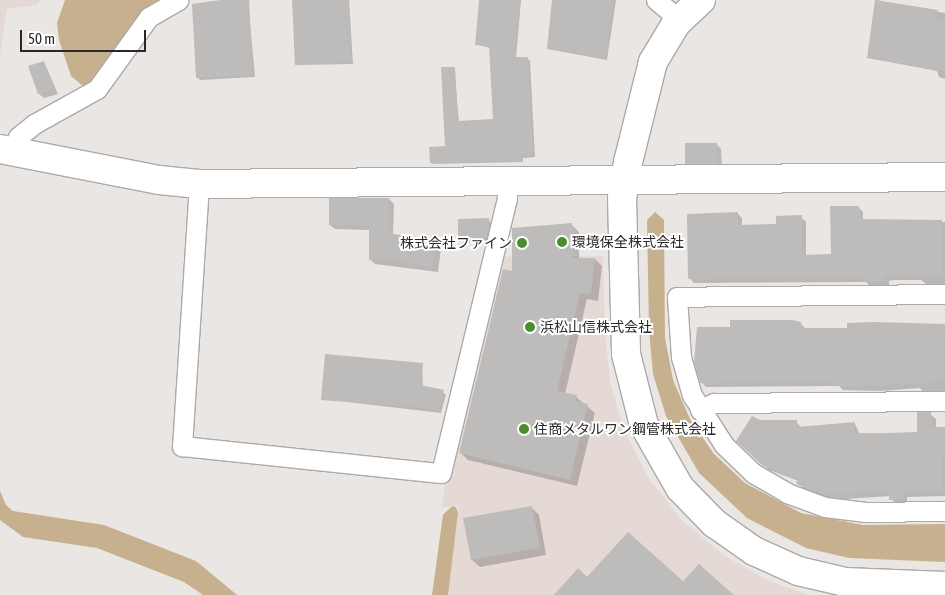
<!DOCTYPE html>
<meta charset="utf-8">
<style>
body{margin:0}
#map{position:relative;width:945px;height:595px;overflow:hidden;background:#e9e6e4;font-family:"Asap Condensed","Noto Sans JP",sans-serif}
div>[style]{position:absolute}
.built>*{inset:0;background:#e5d9d5}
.green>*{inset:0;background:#c6b08e}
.shadow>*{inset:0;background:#0003}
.building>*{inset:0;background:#bebcba}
.roads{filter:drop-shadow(1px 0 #aca9a8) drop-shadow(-1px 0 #aca9a8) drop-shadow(0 1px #aca9a8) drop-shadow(0 -1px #aca9a8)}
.street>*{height:19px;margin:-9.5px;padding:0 9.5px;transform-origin:9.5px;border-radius:9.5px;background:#fff}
.secondary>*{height:28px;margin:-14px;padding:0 14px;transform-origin:14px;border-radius:14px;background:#fff}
.dots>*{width:14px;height:14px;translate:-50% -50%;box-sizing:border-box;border:2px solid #fff;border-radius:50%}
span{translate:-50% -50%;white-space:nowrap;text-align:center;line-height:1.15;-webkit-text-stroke:4px #fff;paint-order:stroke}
.poi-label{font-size:14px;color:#292727}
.left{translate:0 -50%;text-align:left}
.right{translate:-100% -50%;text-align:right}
.scale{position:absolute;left:20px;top:30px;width:126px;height:22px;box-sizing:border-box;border:2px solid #292727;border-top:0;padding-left:6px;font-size:15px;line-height:18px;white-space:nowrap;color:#292727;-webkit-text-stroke:4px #fff;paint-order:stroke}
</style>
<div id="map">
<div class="built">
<i style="clip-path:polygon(0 0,41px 0,37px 5px,7px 9px,0 56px)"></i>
<i style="clip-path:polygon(603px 256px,605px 332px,610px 382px,625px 432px,649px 479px,682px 520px,722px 554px,767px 580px,809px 595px,448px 595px,459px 505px,442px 507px,445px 484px,499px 257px)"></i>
</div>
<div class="green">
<i style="clip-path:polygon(65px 0,160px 0,144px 12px,100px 75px,84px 87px,71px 76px,59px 40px,57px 23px)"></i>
<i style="clip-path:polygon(655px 212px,664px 220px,665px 338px,673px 380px,690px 419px,714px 454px,745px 483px,801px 513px,863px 525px,945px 524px,945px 562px,849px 558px,806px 548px,747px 518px,699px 473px,666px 416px,653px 374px,649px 329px,647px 220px)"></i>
<i style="clip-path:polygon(0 491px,6px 505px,13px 511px,104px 525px,196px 561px,237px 595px,203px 595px,184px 582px,97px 548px,23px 537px,0 520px)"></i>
<i style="clip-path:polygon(452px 506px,456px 507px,458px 513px,448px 595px,432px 595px,443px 515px)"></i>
</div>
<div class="shadow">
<i style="clip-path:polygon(248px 0,255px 77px,200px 80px,198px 78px)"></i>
<i style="clip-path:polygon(293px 0,349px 0,353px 64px,297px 65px)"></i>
<i style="clip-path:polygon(481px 0,521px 0,516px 58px,530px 60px,535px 157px,523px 158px,523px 162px,433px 164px,431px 162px,447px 147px,454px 68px,459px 122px,494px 120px,490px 48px,476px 44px)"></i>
<i style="clip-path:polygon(554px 0,616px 0,607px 60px,548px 49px)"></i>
<i style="clip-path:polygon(876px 0,945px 13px,945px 79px,939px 77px,937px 71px,868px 58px)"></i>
<i style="clip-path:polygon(44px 62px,58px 94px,44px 98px,39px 94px)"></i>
<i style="clip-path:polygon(716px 144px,721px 149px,722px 168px,692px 168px,687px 163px)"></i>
<i style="clip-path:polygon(389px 199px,394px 204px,393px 235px,436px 243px,441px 248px,438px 272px,375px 264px,370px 259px,371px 230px,335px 229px,330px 225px)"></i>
<i style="clip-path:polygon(858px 207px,863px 212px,863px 220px,945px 222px,945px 284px,927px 285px,921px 280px,893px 280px,889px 281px,889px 286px,870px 286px,866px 282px,694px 283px,690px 278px,737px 213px,742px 218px,742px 226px,777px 226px,801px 217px,806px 222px,806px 256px,832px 255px)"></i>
<i style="clip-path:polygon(488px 220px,493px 224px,491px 242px,464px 243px,459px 238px)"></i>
<i style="clip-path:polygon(572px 225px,579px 232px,579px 259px,595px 259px,602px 266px,598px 301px,587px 299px,565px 394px,576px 397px,595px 413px,577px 486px,468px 460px,460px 452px,513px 272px)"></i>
<i style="clip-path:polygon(800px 323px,805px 328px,848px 329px,874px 324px,945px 326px,945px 395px,925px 394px,920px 388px,879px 391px,843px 390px,839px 386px,706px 387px,701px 382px,731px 328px)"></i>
<i style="clip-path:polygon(422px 364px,423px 386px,446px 394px,441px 413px,322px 399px)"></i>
<i style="clip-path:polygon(930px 414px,936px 419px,936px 428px,945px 428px,945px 496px,907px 497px,907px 505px,896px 505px,890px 496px,832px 500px,803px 489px,799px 481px,769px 470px,738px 441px,759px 421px,796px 421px,801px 428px,855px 424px,860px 435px,918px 434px)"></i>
<i style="clip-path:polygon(531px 507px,539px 515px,546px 555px,480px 567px,472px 560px,465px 520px)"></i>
</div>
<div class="building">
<i style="clip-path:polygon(221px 0,249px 0,253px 75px,196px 78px,192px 4px)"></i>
<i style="clip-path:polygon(292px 0,348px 0,351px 62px,295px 65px)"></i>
<i style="clip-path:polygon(479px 0,520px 0,514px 57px,528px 57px,533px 155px,521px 156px,522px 161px,430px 163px,429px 147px,445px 146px,441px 67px,455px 67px,458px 121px,493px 119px,489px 46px,475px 45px)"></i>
<i style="clip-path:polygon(552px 0,614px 0,605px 59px,547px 49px)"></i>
<i style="clip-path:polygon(875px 0,938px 10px,937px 20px,945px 21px,945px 71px,867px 58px)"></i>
<i style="clip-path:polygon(44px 61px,54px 89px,38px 94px,28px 66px)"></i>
<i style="clip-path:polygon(685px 143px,717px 143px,717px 164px,685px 164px)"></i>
<i style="clip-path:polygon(329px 198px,389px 198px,389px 233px,436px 242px,433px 268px,395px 260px,369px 260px,369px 226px,329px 225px)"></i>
<i style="clip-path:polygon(830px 206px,859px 206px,859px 219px,942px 220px,942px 275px,888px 275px,884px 276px,884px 282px,864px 282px,864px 278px,688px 279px,687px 214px,738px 212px,738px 225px,776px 224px,776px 216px,802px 215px,802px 255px,831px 254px)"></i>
<i style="clip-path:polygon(489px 218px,486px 238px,458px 238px,458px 219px)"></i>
<i style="clip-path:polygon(572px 223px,572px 258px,595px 258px,591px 294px,580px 293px,557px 391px,577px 395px,575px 401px,588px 404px,570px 480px,459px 453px,503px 269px,512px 271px,512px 228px)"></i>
<i style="clip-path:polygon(730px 320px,792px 320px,801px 322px,801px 328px,847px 328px,847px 323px,874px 322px,945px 324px,943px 380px,930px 380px,930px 384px,887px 383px,887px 386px,837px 386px,837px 382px,700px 383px,694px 362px,697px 327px,730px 327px)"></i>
<i style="clip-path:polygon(325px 354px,423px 363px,421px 385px,444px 390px,439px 412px,419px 407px,321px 400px)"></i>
<i style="clip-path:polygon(917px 412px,931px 412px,931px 427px,945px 427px,945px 455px,941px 455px,942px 492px,902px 492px,902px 500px,889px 500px,889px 491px,826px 495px,796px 484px,798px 479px,763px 466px,736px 441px,752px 416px,760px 420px,797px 420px,797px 427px,855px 422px,855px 433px,889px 433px,917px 432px)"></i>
<i style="clip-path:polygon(532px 506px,540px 548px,471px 560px,463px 518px)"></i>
<i style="clip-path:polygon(628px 532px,683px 581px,699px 564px,734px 595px,554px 595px,578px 568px,587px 577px)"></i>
</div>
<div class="roads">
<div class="street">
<i style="left:656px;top:0;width:30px;rotate:40deg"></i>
<i style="left:15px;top:152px;width:15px;rotate:-79deg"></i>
<i style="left:18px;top:137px;width:21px;rotate:-39deg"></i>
<i style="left:34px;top:124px;width:72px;rotate:-29.1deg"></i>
<i style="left:97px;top:89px;width:89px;rotate:-54.2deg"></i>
<i style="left:149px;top:17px;width:34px;rotate:-30deg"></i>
<i style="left:199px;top:184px;width:263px;rotate:93.7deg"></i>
<i style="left:182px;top:446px;width:260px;rotate:6deg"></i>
<i style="left:441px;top:473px;width:282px;rotate:-76.5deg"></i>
<i style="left:507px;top:199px;width:18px;rotate:-90deg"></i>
<i style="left:945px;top:294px;width:268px;rotate:179.4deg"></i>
<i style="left:677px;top:297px;width:60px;rotate:86.2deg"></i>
<i style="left:681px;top:357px;width:40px;rotate:74deg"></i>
<i style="left:692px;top:395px;width:59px;rotate:57.4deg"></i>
<i style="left:724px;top:445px;width:40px;rotate:44deg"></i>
<i style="left:753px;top:473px;width:39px;rotate:30deg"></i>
<i style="left:787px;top:493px;width:40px;rotate:20.2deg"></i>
<i style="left:825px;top:507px;width:39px;rotate:7deg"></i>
<i style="left:864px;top:512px;width:81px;rotate:-0.7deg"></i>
<i style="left:700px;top:410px;width:16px;rotate:-27deg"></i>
<i style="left:714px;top:403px;width:231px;rotate:-0.5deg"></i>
</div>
<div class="secondary">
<i style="left:701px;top:0;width:33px;rotate:137deg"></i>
<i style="left:677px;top:22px;width:47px;rotate:121deg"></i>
<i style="left:653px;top:62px;width:103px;rotate:104deg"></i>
<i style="left:628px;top:162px;width:36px;rotate:99deg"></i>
<i style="left:622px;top:198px;width:156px;rotate:88.5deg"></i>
<i style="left:626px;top:354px;width:73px;rotate:75.8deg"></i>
<i style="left:644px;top:425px;width:73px;rotate:60.3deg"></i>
<i style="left:680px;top:488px;width:49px;rotate:45.8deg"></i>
<i style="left:714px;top:523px;width:49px;rotate:35deg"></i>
<i style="left:754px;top:551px;width:48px;rotate:24.4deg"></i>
<i style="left:798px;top:571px;width:48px;rotate:13.2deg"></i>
<i style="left:845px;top:582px;width:100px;rotate:2.3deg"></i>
<i style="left:0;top:149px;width:162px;rotate:11deg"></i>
<i style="left:159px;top:180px;width:40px;rotate:5.7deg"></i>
<i style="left:199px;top:184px;width:746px;rotate:-0.54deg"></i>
</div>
</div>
<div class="dots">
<i style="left:562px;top:242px;background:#4c8c2e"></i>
<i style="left:522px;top:243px;background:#4c8c2e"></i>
<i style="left:530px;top:327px;background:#4c8c2e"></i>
<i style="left:524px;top:429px;background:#4c8c2e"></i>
</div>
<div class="poi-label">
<span class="left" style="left:572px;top:242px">環境保全株式会社</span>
<span class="right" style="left:512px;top:243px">株式会社ファイン</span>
<span class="left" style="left:540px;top:327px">浜松山信株式会社</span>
<span class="left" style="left:534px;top:429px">住商メタルワン鋼管株式会社</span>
</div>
<div class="scale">50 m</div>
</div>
